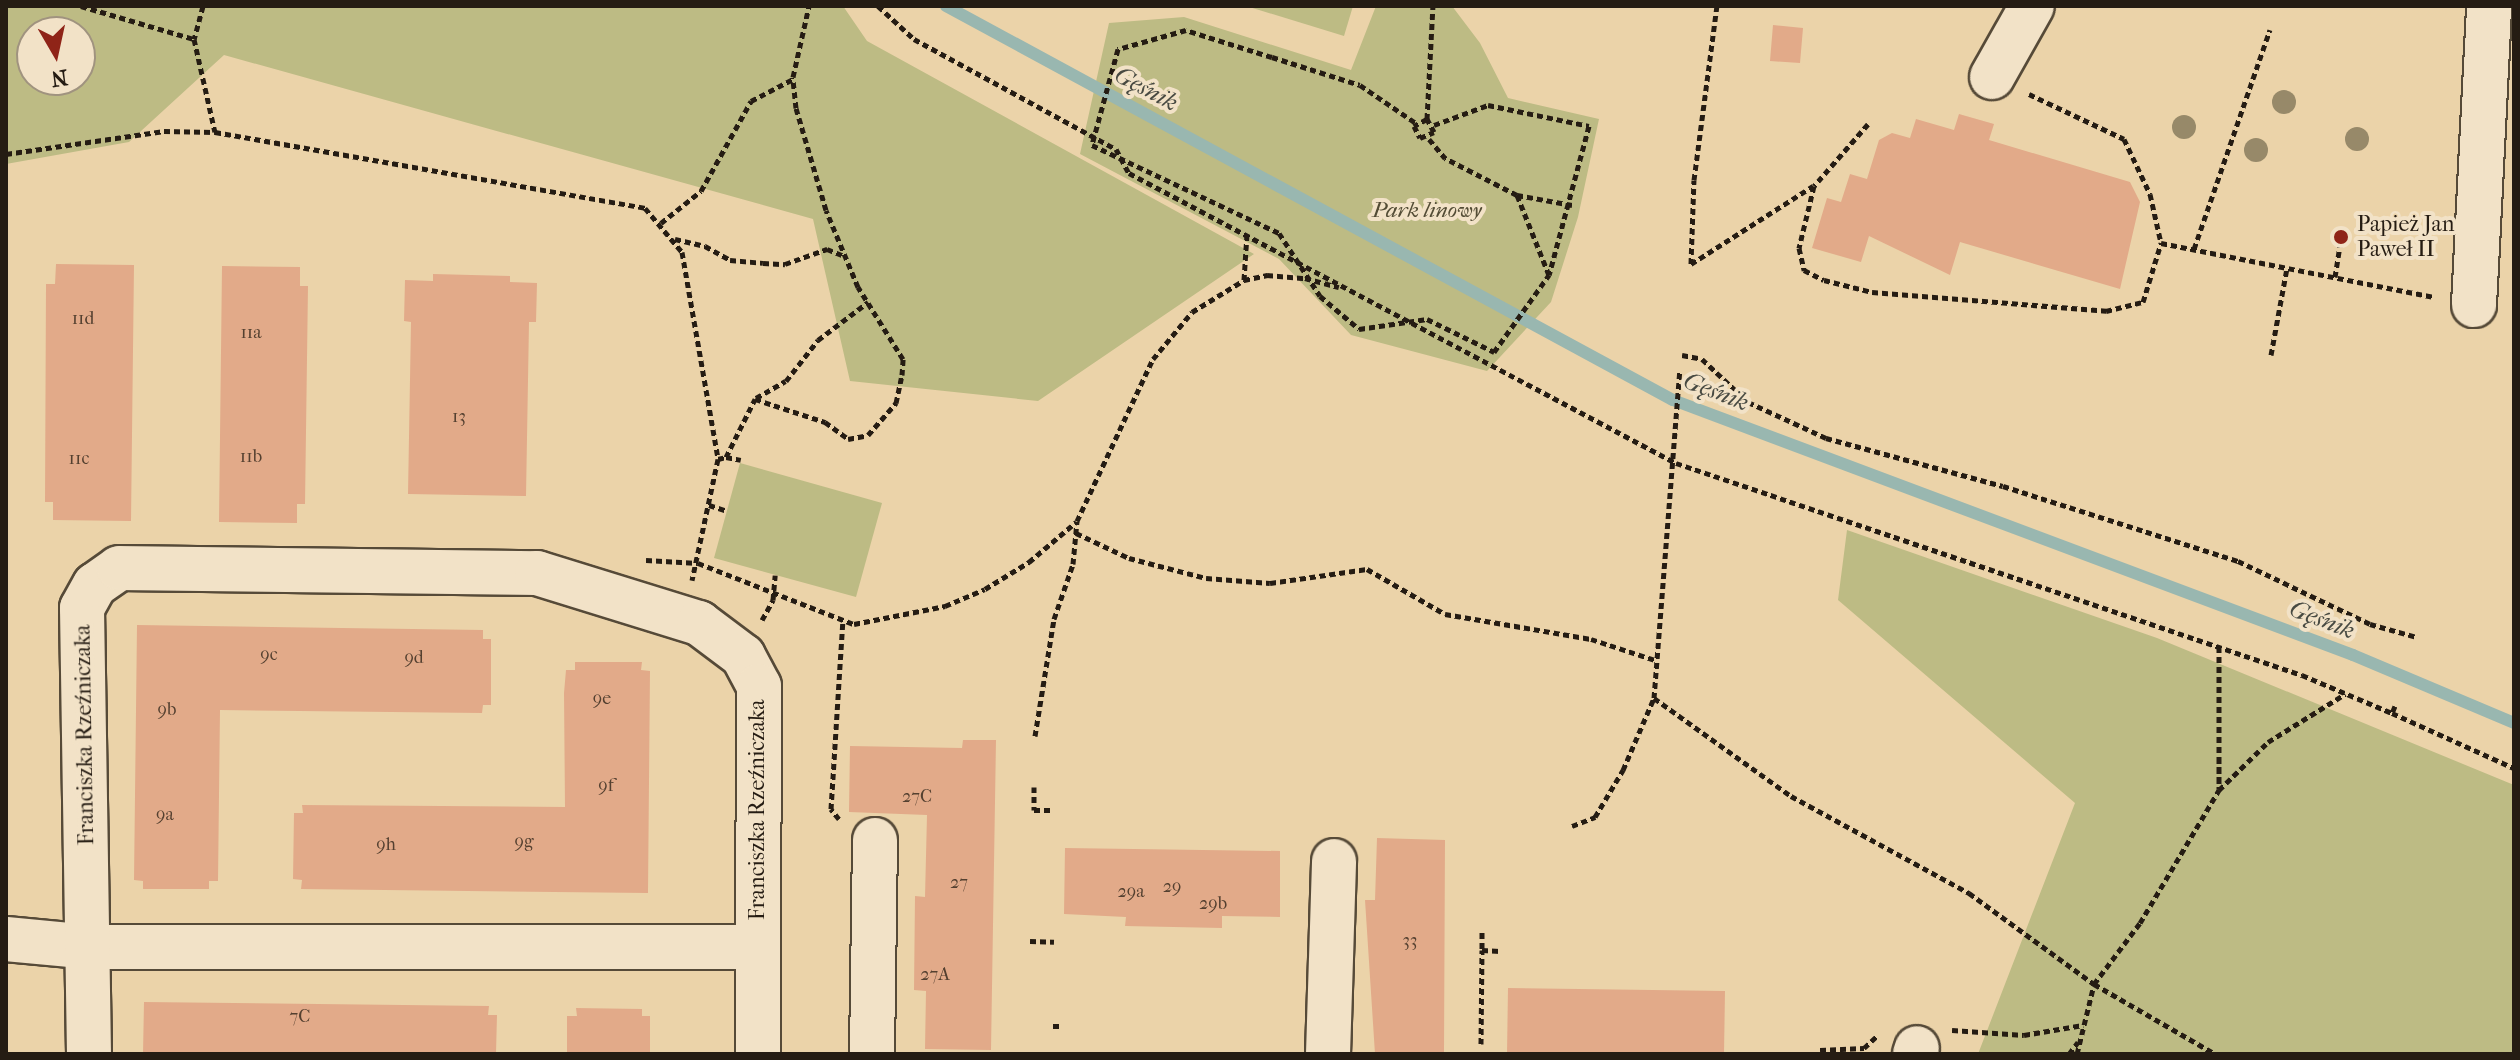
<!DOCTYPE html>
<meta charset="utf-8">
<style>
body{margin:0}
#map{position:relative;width:2520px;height:1060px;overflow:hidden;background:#ebd3a9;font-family:"IM FELL French Canon",serif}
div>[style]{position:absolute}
.green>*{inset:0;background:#bdbb84}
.stream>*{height:12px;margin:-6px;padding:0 6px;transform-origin:6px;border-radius:6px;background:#99b7b0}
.building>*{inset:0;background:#e2aa89}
.path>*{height:5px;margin-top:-2.5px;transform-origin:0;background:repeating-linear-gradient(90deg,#251c13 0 6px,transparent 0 10px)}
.roads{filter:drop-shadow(2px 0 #564a38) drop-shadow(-2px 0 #564a38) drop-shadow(0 2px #564a38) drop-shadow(0 -2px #564a38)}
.minor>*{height:44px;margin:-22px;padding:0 22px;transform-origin:22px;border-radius:22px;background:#f2e2c7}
.path-bridge>*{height:5px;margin-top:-2.5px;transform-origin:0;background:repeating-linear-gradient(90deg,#251c13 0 6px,transparent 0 10px)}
.trees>*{width:24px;height:24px;margin:-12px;border-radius:50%;background:#978969}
.dots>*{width:22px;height:22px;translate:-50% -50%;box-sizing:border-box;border:4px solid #f2e2c7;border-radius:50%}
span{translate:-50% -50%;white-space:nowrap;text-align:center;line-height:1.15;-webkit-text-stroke:8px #f2e2c7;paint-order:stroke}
.number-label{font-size:18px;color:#544030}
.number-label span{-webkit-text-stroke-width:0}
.park-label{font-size:22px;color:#534c35;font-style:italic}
.poi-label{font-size:22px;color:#251c13}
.left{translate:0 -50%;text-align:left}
.street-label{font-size:22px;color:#251c13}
.water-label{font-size:24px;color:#484a42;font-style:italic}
.frame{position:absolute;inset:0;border:8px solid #251c13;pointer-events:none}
.north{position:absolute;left:16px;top:16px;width:80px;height:80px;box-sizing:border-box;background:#f2e2c7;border:2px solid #a0937f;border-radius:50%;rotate:171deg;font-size:22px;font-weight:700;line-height:32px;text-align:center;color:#251c13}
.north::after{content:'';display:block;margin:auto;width:28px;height:36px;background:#8f2418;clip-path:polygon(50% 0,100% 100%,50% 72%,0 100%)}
</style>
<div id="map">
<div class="green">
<i style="clip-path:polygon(evenodd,6px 6px,843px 6px,867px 41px,1254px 254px,1038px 401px,850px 381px,813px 219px,224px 55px,129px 142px,6px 164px,6px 6px,32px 32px,80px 32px,80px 80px,32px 80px,32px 32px)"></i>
<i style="clip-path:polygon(1246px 6px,1353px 6px,1344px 36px)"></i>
<i style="clip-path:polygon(1376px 6px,1452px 6px,1480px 43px,1508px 98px,1599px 119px,1578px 217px,1551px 302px,1487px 371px,1351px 335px,1279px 259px,1080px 154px,1109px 23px,1184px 17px,1351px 70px)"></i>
<i style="clip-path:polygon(740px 463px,882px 503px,856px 597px,714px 558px)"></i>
<i style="clip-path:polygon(1847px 530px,2157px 638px,2514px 785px,2514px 1054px,1978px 1054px,2075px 803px,1838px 600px)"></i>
</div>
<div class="stream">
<i style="left:946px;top:6px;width:827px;rotate:28.46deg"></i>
<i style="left:1673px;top:400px;width:726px;rotate:20.56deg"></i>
<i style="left:2353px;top:655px;width:175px;rotate:22.9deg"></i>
</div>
<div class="building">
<i style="clip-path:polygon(1773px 25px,1803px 28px,1800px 63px,1770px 61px)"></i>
<i style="clip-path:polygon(1959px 114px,1994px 124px,1989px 140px,2130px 182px,2140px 202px,2120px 289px,1960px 242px,1950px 275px,1869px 236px,1861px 262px,1812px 248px,1827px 198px,1841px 202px,1850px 174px,1867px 179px,1879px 140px,1892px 133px,1910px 138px,1916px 119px,1954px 130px)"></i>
<i style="clip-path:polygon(56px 264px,134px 265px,131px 521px,53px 520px,53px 502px,45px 502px,46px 284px,55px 284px)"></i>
<i style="clip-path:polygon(222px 266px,300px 267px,300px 286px,308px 286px,305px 504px,297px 504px,297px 523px,219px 522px)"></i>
<i style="clip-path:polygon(433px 274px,510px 276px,510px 282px,537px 283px,536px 322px,529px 322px,526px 496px,408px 494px,411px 322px,404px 321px,405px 280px,433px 281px)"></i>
<i style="clip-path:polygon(137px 625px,483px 630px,483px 639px,491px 639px,491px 705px,483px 705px,482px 713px,220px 710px,218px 881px,209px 881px,209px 889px,143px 889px,143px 881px,134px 880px)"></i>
<i style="clip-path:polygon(575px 662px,642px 662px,641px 670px,650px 671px,648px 893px,301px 889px,302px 880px,293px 879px,294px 813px,303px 813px,302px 805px,565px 807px,564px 693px,566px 670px,575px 670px)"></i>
<i style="clip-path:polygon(963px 740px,996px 740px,991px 1050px,925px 1049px,926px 991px,914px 990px,915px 896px,925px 897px,927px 815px,849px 812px,850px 746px,962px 748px)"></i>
<i style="clip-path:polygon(1377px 838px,1445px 840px,1444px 1054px,1375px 1054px,1365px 900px,1375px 900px)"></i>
<i style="clip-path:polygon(1065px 848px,1280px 851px,1280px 917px,1222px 916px,1222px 928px,1125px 926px,1126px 917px,1064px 914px)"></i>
<i style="clip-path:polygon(1508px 988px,1725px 991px,1724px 1054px,1507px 1054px)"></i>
<i style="clip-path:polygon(144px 1002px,489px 1006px,488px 1015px,497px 1015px,496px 1054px,143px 1054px)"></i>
<i style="clip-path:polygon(576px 1008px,642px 1009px,642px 1016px,650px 1016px,650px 1054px,567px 1054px,567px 1016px,577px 1016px)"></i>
</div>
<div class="path">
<i style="left:81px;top:6px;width:118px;rotate:16.3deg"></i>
<i style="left:203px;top:6px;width:34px;rotate:105deg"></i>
<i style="left:194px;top:39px;width:95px;rotate:77.3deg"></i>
<i style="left:878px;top:6px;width:49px;rotate:42.5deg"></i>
<i style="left:914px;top:39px;width:230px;rotate:28.6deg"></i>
<i style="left:1116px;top:149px;width:27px;rotate:62deg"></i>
<i style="left:1129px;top:173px;width:619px;rotate:27.93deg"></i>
<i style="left:1676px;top:463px;width:661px;rotate:18.71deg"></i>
<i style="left:2302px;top:675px;width:98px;rotate:22.9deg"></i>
<i style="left:1272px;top:57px;width:92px;rotate:17.7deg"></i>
<i style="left:1360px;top:85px;width:68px;rotate:34.2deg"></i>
<i style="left:2029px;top:94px;width:105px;rotate:25.3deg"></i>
<i style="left:2124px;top:139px;width:61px;rotate:64.7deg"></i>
<i style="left:2150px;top:194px;width:50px;rotate:77.3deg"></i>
<i style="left:2161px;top:243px;width:277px;rotate:11.2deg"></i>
<i style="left:1427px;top:119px;width:15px;rotate:152deg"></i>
<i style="left:1414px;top:126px;width:13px;rotate:63deg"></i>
<i style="left:1420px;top:138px;width:15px;rotate:-23deg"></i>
<i style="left:1434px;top:132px;width:15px;rotate:-118deg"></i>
<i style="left:1427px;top:119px;width:113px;rotate:-87deg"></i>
<i style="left:1868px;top:124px;width:82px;rotate:131.1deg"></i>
<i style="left:1814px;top:186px;width:64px;rotate:103.6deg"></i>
<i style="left:1799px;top:248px;width:23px;rotate:77deg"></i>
<i style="left:1804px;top:270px;width:22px;rotate:27deg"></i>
<i style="left:1824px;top:280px;width:49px;rotate:14deg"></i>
<i style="left:1872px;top:292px;width:235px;rotate:4.6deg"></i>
<i style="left:2106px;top:311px;width:38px;rotate:-14deg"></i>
<i style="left:2143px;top:302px;width:62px;rotate:-73deg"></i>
<i style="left:1434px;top:125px;width:58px;rotate:-20.3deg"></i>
<i style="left:1488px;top:105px;width:103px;rotate:11.7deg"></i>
<i style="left:1589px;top:126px;width:154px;rotate:105deg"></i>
<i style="left:1429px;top:139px;width:25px;rotate:50deg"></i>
<i style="left:6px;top:154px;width:160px;rotate:-8.3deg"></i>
<i style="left:164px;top:131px;width:51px;rotate:1.1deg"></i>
<i style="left:215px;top:132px;width:437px;rotate:10deg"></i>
<i style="left:645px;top:208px;width:57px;rotate:49.9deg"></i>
<i style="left:682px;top:252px;width:210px;rotate:80.1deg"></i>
<i style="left:718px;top:459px;width:124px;rotate:102.1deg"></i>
<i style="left:1517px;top:195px;width:56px;rotate:10.3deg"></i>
<i style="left:661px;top:223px;width:51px;rotate:-38.7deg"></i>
<i style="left:701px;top:191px;width:103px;rotate:-60.9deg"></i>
<i style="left:751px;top:101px;width:47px;rotate:-27.6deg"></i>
<i style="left:675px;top:239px;width:31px;rotate:13deg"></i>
<i style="left:705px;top:246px;width:29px;rotate:29deg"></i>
<i style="left:730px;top:260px;width:33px;rotate:5deg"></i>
<i style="left:763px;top:263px;width:22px;rotate:3deg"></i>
<i style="left:785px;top:264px;width:45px;rotate:-19.7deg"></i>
<i style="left:827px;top:249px;width:18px;rotate:22deg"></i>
<i style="left:2194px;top:249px;width:232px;rotate:-70.9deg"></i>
<i style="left:1691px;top:264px;width:84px;rotate:-88deg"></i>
<i style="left:1694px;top:180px;width:176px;rotate:-82.5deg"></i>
<i style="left:1691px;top:264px;width:145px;rotate:-32.6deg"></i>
<i style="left:2335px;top:277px;width:33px;rotate:-81deg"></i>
<i style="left:1244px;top:280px;width:47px;rotate:-86.3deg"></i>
<i style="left:1682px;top:355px;width:20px;rotate:11deg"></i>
<i style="left:1702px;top:359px;width:63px;rotate:43.1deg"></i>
<i style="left:1748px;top:402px;width:86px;rotate:24.8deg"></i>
<i style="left:1826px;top:438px;width:183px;rotate:15.2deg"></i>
<i style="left:2003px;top:486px;width:247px;rotate:17.7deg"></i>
<i style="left:2238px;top:561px;width:146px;rotate:25.5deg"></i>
<i style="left:2370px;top:624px;width:49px;rotate:15.5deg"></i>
<i style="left:2271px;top:355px;width:88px;rotate:-79.6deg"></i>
<i style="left:756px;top:398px;width:34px;rotate:-30deg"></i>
<i style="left:786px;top:381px;width:52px;rotate:-52deg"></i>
<i style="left:818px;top:340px;width:63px;rotate:-37.2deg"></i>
<i style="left:726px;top:457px;width:15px;rotate:11deg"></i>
<i style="left:718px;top:459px;width:8px;rotate:-14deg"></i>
<i style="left:726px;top:457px;width:65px;rotate:-63.4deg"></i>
<i style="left:755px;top:399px;width:74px;rotate:18.2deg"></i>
<i style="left:825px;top:422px;width:29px;rotate:36deg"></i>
<i style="left:848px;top:439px;width:20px;rotate:-11deg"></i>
<i style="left:868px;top:435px;width:43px;rotate:-48.8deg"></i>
<i style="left:896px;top:403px;width:29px;rotate:-78deg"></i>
<i style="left:902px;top:375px;width:16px;rotate:-86deg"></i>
<i style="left:903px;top:359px;width:85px;rotate:-122deg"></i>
<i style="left:858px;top:287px;width:83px;rotate:-112.6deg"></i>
<i style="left:826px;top:210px;width:106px;rotate:-106.4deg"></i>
<i style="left:796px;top:108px;width:31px;rotate:-96deg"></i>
<i style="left:793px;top:77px;width:73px;rotate:-77.3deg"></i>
<i style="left:709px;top:505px;width:19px;rotate:18deg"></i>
<i style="left:1076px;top:533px;width:59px;rotate:25.3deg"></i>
<i style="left:1129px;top:558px;width:80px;rotate:14.6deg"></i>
<i style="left:1206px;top:578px;width:64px;rotate:4.5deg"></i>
<i style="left:1270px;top:583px;width:98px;rotate:-8.2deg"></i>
<i style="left:1367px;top:569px;width:90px;rotate:30deg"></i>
<i style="left:1445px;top:614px;width:148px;rotate:9.7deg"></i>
<i style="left:1591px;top:639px;width:67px;rotate:18.2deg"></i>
<i style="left:646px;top:560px;width:52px;rotate:3.3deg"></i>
<i style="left:698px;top:563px;width:168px;rotate:21.4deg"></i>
<i style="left:854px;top:624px;width:93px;rotate:-11.2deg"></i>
<i style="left:945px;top:606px;width:43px;rotate:-23deg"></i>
<i style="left:985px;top:589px;width:52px;rotate:-31.5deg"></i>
<i style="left:1029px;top:562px;width:62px;rotate:-40.4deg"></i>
<i style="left:762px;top:620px;width:23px;rotate:-61deg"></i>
<i style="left:773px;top:600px;width:25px;rotate:-85deg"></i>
<i style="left:2219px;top:647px;width:142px;rotate:90deg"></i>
<i style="left:1654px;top:698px;width:168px;rotate:35.6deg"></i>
<i style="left:1791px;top:796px;width:203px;rotate:28.6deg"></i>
<i style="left:1969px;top:893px;width:155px;rotate:36.1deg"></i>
<i style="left:2094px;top:984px;width:140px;rotate:30deg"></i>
<i style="left:2395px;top:706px;width:8px;rotate:113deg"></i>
<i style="left:2392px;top:713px;width:134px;rotate:24.3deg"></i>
<i style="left:1035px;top:736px;width:119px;rotate:-80.8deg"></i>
<i style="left:1054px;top:619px;width:58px;rotate:-70.9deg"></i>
<i style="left:1073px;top:564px;width:43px;rotate:-84.7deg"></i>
<i style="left:1077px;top:521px;width:179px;rotate:-64.9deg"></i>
<i style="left:1153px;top:359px;width:61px;rotate:-50.3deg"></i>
<i style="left:1192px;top:312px;width:61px;rotate:-31.6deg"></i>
<i style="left:1244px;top:280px;width:24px;rotate:-12deg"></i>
<i style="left:1267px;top:275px;width:38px;rotate:5deg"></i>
<i style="left:1305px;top:278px;width:35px;rotate:15deg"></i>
<i style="left:1034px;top:787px;width:23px;rotate:90deg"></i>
<i style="left:1034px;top:810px;width:19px"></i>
<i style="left:839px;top:819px;width:13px;rotate:-129deg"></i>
<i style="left:831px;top:809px;width:189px;rotate:-86.4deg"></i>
<i style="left:1572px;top:826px;width:25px;rotate:-21deg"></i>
<i style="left:1595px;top:817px;width:55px;rotate:-59.2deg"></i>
<i style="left:1623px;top:770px;width:78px;rotate:-66.7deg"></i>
<i style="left:1654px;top:698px;width:329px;rotate:-85.5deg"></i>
<i style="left:1482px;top:932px;width:18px;rotate:90deg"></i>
<i style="left:1482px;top:950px;width:18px;rotate:3deg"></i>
<i style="left:1030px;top:941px;width:24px;rotate:2deg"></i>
<i style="left:1053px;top:1026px;width:8px"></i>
<i style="left:1952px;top:1030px;width:72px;rotate:4deg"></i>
<i style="left:2024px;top:1035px;width:60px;rotate:-9.6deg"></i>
<i style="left:1481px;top:1044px;width:94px;rotate:-89.4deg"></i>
<i style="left:1820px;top:1050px;width:44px;rotate:-2.6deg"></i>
<i style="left:1864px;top:1048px;width:18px;rotate:-43deg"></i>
<i style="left:2069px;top:1054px;width:15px;rotate:-53deg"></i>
<i style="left:2077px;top:1054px;width:72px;rotate:-76.3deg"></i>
<i style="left:2094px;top:984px;width:76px;rotate:-53deg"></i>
<i style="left:2140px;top:923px;width:155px;rotate:-59.3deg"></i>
<i style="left:2219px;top:790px;width:69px;rotate:-44.4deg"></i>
<i style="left:2268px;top:742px;width:91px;rotate:-31.9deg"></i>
</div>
<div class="roads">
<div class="minor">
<i style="left:1992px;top:77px;width:81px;rotate:-60.6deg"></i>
<i style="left:2474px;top:305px;width:299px;rotate:-87.1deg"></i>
<i style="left:6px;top:939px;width:84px;rotate:5.4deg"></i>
<i style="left:90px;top:947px;width:668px"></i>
<i style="left:89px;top:1054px;width:446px;rotate:-90.9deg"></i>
<i style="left:82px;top:608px;width:26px;rotate:-61deg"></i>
<i style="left:95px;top:585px;width:29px;rotate:-35deg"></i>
<i style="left:119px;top:568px;width:418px;rotate:0.7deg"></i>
<i style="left:537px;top:573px;width:170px;rotate:17.2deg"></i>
<i style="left:699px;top:623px;width:55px;rotate:36.9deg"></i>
<i style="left:743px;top:656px;width:34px;rotate:62deg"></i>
<i style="left:759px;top:686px;width:368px;rotate:90.2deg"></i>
<i style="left:872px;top:1054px;width:214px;rotate:-89.2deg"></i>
<i style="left:1328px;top:1054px;width:193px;rotate:-88.2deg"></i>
<i style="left:1915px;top:1054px;width:6px;rotate:-72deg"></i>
</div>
</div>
<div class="path-bridge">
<i style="left:1272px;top:57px;width:90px;rotate:-162.6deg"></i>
<i style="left:1186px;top:30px;width:71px;rotate:164.4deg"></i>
<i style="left:1118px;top:49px;width:99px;rotate:105.2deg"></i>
<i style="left:1092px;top:145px;width:207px;rotate:25.2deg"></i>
<i style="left:1279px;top:233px;width:75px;rotate:56.9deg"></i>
<i style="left:1320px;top:296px;width:51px;rotate:40.2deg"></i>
<i style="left:1359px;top:329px;width:69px;rotate:-8.4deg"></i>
<i style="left:1427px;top:319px;width:75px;rotate:26.2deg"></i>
<i style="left:1494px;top:352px;width:95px;rotate:-54.5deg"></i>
<i style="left:1549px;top:275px;width:86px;rotate:-111.8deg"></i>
<i style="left:1517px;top:195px;width:81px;rotate:-152.8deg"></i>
</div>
<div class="trees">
<i style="left:2284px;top:102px"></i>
<i style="left:2184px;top:127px"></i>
<i style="left:2357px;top:139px"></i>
<i style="left:2256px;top:150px"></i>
</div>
<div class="dots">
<i style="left:2341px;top:237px;background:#8f2418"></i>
</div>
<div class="number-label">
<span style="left:83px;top:319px">11d</span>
<span style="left:251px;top:333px">11a</span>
<span style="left:459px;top:417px">13</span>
<span style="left:251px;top:457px">11b</span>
<span style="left:79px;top:459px">11c</span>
<span style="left:269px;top:655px">9c</span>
<span style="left:414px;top:658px">9d</span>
<span style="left:602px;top:699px">9e</span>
<span style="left:167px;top:710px">9b</span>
<span style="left:606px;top:786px">9f</span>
<span style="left:917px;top:797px">27C</span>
<span style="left:165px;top:815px">9a</span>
<span style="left:524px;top:842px">9g</span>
<span style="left:386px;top:845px">9h</span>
<span style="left:959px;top:883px">27</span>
<span style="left:1172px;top:887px">29</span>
<span style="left:1131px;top:892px">29a</span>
<span style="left:1213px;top:904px">29b</span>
<span style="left:1410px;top:941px">33</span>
<span style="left:935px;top:975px">27A</span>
<span style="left:300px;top:1017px">7C</span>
</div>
<div class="park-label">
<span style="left:1427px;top:211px">Park linowy</span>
</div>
<div class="poi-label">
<span class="left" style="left:2357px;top:237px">Papież Jan<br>Paweł II</span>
</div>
<div class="street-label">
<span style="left:85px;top:735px;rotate:-91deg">Franciszka Rzeźniczaka</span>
<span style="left:758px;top:810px;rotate:-90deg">Franciszka Rzeźniczaka</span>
</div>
<div class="water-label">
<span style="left:1146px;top:89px;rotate:28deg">Gęśnik</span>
<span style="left:1716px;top:392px;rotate:21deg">Gęśnik</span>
<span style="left:2322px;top:620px;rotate:21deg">Gęśnik</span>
</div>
<div class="frame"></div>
<div class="north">N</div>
</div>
